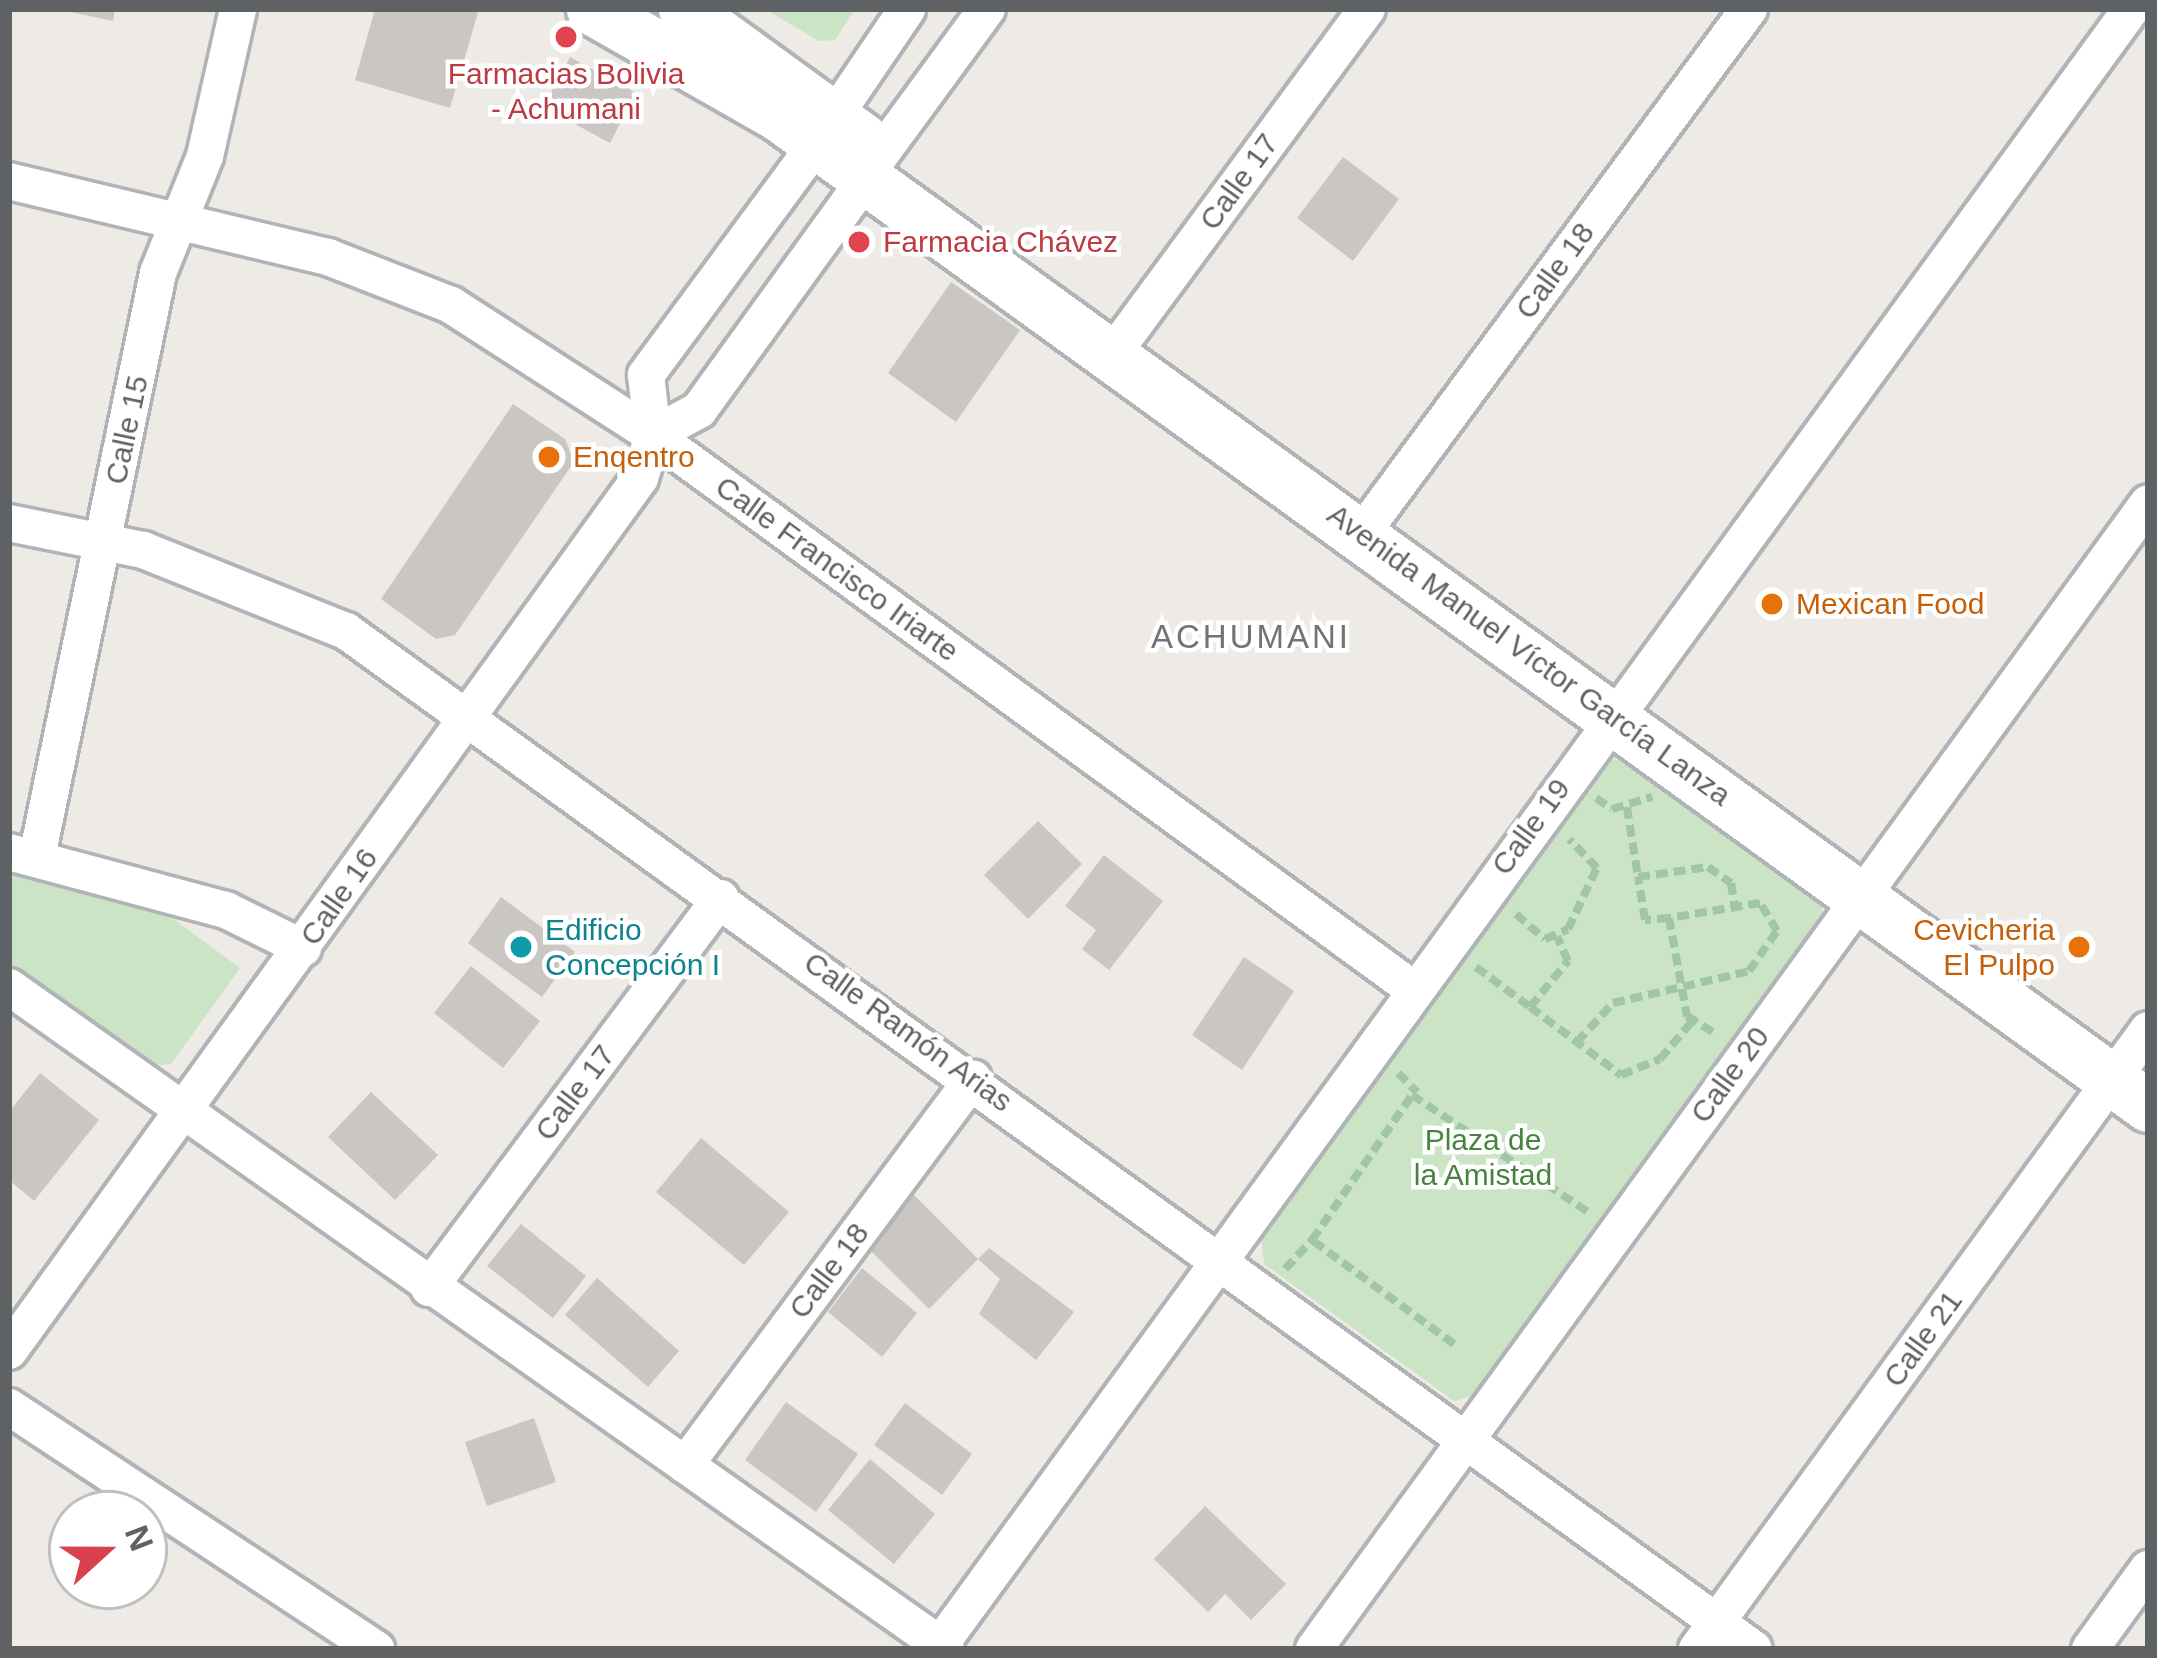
<!DOCTYPE html>
<meta charset="utf-8">
<style>
body{margin:0}
#map{position:relative;width:2157px;height:1658px;overflow:hidden;background:#eeebe6;font-family:Helvetica,sans-serif}
div>[style]{position:absolute}
.green>*{inset:0;background:#cae4c5}
.building>*{inset:0;background:#cac6c2}
.path>*{height:8px;margin-top:-4px;transform-origin:0;background:repeating-linear-gradient(90deg,#a0c6a4 0 12px,transparent 0 18px)}
.roads{filter:drop-shadow(3px 0 #b1b4b7) drop-shadow(-3px 0 #b1b4b7) drop-shadow(0 3px #b1b4b7) drop-shadow(0 -3px #b1b4b7)}
.minor>*{height:36px;margin:-18px;padding:0 18px;transform-origin:18px;border-radius:18px;background:#fff}
.secondary>*{height:51px;margin:-25.5px;padding:0 25.5px;transform-origin:25.5px;border-radius:25.5px;background:#fff}
.dots>*{width:33px;height:33px;translate:-50% -50%;box-sizing:border-box;border:6px solid #fff;border-radius:50%}
span{translate:-50% -50%;white-space:nowrap;text-align:center;line-height:1.15;-webkit-text-stroke:9px #fff;paint-order:stroke}
.health-label{font-size:30px;color:#be3a42}
.left{translate:0 -50%;text-align:left}
.street-label{font-size:30px;color:#5e6265}
.food-label{font-size:30px;color:#c56008}
.right{translate:-100% -50%;text-align:right}
.culture-label{font-size:30px;color:#0d838f}
.park-label{font-size:30px;color:#46843e}
.neighbourhood-label{font-size:33px;color:#6f7477;letter-spacing:3px}
.frame{position:absolute;inset:0;border:12px solid #5e6265;pointer-events:none}
.north{position:absolute;left:48px;top:1490px;width:120px;height:120px;box-sizing:border-box;background:#fff;border:3px solid #bfc0c1;border-radius:50%;rotate:69deg;font-size:33px;font-weight:700;line-height:48px;text-align:center;color:#5e6265}
.north::after{content:'';display:block;margin:auto;width:42px;height:54px;background:#da414f;clip-path:polygon(50% 0,100% 100%,50% 72%,0 100%)}
</style>
<div id="map">
<div class="green">
<i style="clip-path:polygon(765px 9px,855px 9px,835px 40px,819px 41px)"></i>
<i style="clip-path:polygon(1631px 756px,1819px 894px,1823px 913px,1473px 1396px,1454px 1401px,1264px 1264px,1261px 1238px,1607px 761px)"></i>
<i style="clip-path:polygon(9px 866px,149px 901px,240px 968px,171px 1064px,146px 1067px,9px 964px)"></i>
</div>
<div class="building">
<i style="clip-path:polygon(56px 9px,115px 9px,113px 21px)"></i>
<i style="clip-path:polygon(375px 9px,479px 9px,450px 108px,355px 80px)"></i>
<i style="clip-path:polygon(570px 57px,636px 93px,610px 143px,543px 107px)"></i>
<i style="clip-path:polygon(1343px 157px,1399px 199px,1353px 261px,1297px 218px)"></i>
<i style="clip-path:polygon(951px 282px,1020px 330px,956px 422px,888px 373px)"></i>
<i style="clip-path:polygon(513px 404px,565px 439px,574px 462px,455px 635px,436px 639px,381px 599px)"></i>
<i style="clip-path:polygon(1038px 821px,1082px 864px,1028px 919px,984px 875px)"></i>
<i style="clip-path:polygon(1104px 855px,1163px 901px,1109px 970px,1082px 949px,1096px 930px,1065px 906px)"></i>
<i style="clip-path:polygon(501px 897px,575px 952px,542px 997px,468px 943px)"></i>
<i style="clip-path:polygon(1244px 957px,1294px 991px,1242px 1070px,1192px 1035px)"></i>
<i style="clip-path:polygon(471px 966px,540px 1021px,503px 1068px,434px 1013px)"></i>
<i style="clip-path:polygon(40px 1073px,99px 1120px,34px 1201px,9px 1180px,9px 1112px)"></i>
<i style="clip-path:polygon(371px 1092px,438px 1155px,395px 1200px,328px 1137px)"></i>
<i style="clip-path:polygon(701px 1138px,789px 1212px,744px 1265px,656px 1192px)"></i>
<i style="clip-path:polygon(913px 1194px,978px 1259px,929px 1309px,864px 1244px)"></i>
<i style="clip-path:polygon(521px 1224px,586px 1276px,553px 1318px,487px 1266px)"></i>
<i style="clip-path:polygon(989px 1248px,1074px 1312px,1036px 1360px,979px 1314px,1000px 1279px,978px 1259px)"></i>
<i style="clip-path:polygon(862px 1268px,917px 1313px,882px 1357px,828px 1312px)"></i>
<i style="clip-path:polygon(597px 1278px,679px 1351px,648px 1387px,565px 1315px)"></i>
<i style="clip-path:polygon(786px 1402px,858px 1454px,816px 1512px,745px 1460px)"></i>
<i style="clip-path:polygon(905px 1403px,972px 1454px,942px 1495px,874px 1445px)"></i>
<i style="clip-path:polygon(534px 1418px,556px 1482px,487px 1506px,465px 1442px)"></i>
<i style="clip-path:polygon(870px 1459px,935px 1514px,894px 1564px,828px 1510px)"></i>
<i style="clip-path:polygon(1205px 1506px,1286px 1584px,1251px 1620px,1225px 1594px,1208px 1612px,1154px 1559px)"></i>
</div>
<div class="path">
<i style="left:1596px;top:798px;width:19px;rotate:35deg"></i>
<i style="left:1612px;top:809px;width:42px;rotate:-16.7deg"></i>
<i style="left:1627px;top:807px;width:71px;rotate:81.1deg"></i>
<i style="left:1516px;top:914px;width:38px;rotate:41deg"></i>
<i style="left:1545px;top:939px;width:25px;rotate:-23deg"></i>
<i style="left:1568px;top:929px;width:68px;rotate:-64.6deg"></i>
<i style="left:1597px;top:868px;width:40px;rotate:-134deg"></i>
<i style="left:1669px;top:918px;width:100px;rotate:79.6deg"></i>
<i style="left:1687px;top:1016px;width:36px;rotate:32deg"></i>
<i style="left:1476px;top:967px;width:67px;rotate:36.5deg"></i>
<i style="left:1530px;top:1007px;width:60px;rotate:-50.4deg"></i>
<i style="left:1568px;top:961px;width:27px;rotate:-114deg"></i>
<i style="left:1530px;top:1007px;width:114px;rotate:36.8deg"></i>
<i style="left:1621px;top:1075px;width:42px;rotate:-22.3deg"></i>
<i style="left:1660px;top:1059px;width:52px;rotate:-49.6deg"></i>
<i style="left:1577px;top:1042px;width:53px;rotate:-47.3deg"></i>
<i style="left:1613px;top:1003px;width:140px;rotate:-13.2deg"></i>
<i style="left:1749px;top:971px;width:49px;rotate:-55deg"></i>
<i style="left:1777px;top:931px;width:33px;rotate:-121deg"></i>
<i style="left:1760px;top:903px;width:92px;rotate:170.6deg"></i>
<i style="left:1669px;top:918px;width:24px;rotate:175deg"></i>
<i style="left:1645px;top:920px;width:44px;rotate:-99.2deg"></i>
<i style="left:1638px;top:877px;width:71px;rotate:-8.1deg"></i>
<i style="left:1708px;top:867px;width:28px;rotate:35deg"></i>
<i style="left:1731px;top:883px;width:24px;rotate:81deg"></i>
<i style="left:1398px;top:1073px;width:27px;rotate:45deg"></i>
<i style="left:1285px;top:1269px;width:40px;rotate:-47deg"></i>
<i style="left:1454px;top:1344px;width:176px;rotate:-143.8deg"></i>
<i style="left:1312px;top:1240px;width:176px;rotate:-55.4deg"></i>
<i style="left:1412px;top:1095px;width:211px;rotate:33.6deg"></i>
</div>
<div class="roads">
<div class="minor">
<i style="left:836px;top:114px;width:127px;rotate:-55.9deg"></i>
<i style="left:880px;top:155px;width:181px;rotate:-53.8deg"></i>
<i style="left:9px;top:181px;width:328px;rotate:13.4deg"></i>
<i style="left:328px;top:257px;width:132px;rotate:21.3deg"></i>
<i style="left:451px;top:305px;width:240px;rotate:32.8deg"></i>
<i style="left:653px;top:435px;width:940px;rotate:36.09deg"></i>
<i style="left:1111px;top:356px;width:431px;rotate:-53.6deg"></i>
<i style="left:653px;top:435px;width:52px;rotate:-28.5deg"></i>
<i style="left:699px;top:410px;width:277px;rotate:-54.2deg"></i>
<i style="left:9px;top:523px;width:137px;rotate:11.4deg"></i>
<i style="left:143px;top:550px;width:219px;rotate:21.8deg"></i>
<i style="left:346px;top:631px;width:1737px;rotate:35.87deg"></i>
<i style="left:1362px;top:533px;width:651px;rotate:-53.55deg"></i>
<i style="left:9px;top:852px;width:225px;rotate:15deg"></i>
<i style="left:226px;top:910px;width:86px;rotate:26.3deg"></i>
<i style="left:37px;top:857px;width:596px;rotate:-78.29deg"></i>
<i style="left:158px;top:273px;width:126px;rotate:-68.1deg"></i>
<i style="left:205px;top:156px;width:151px;rotate:-77.3deg"></i>
<i style="left:9px;top:987px;width:1147px;rotate:35.24deg"></i>
<i style="left:429px;top:1288px;width:487px;rotate:-53.2deg"></i>
<i style="left:9px;top:1351px;width:1077px;rotate:-54.14deg"></i>
<i style="left:640px;top:478px;width:45px;rotate:-73.2deg"></i>
<i style="left:653px;top:435px;width:60px;rotate:-96.7deg"></i>
<i style="left:646px;top:375px;width:288px;rotate:-53.6deg"></i>
<i style="left:9px;top:1407px;width:440px;rotate:33.4deg"></i>
<i style="left:685px;top:1465px;width:482px;rotate:-53.3deg"></i>
<i style="left:937px;top:1649px;width:2029px;rotate:-53.94deg"></i>
<i style="left:1314px;top:1649px;width:1417px;rotate:-53.95deg"></i>
<i style="left:1697px;top:1649px;width:766px;rotate:-53.92deg"></i>
<i style="left:2090px;top:1649px;width:99px;rotate:-54.1deg"></i>
</div>
<div class="secondary">
<i style="left:592px;top:9px;width:214px;rotate:29.7deg"></i>
<i style="left:778px;top:115px;width:1691px;rotate:35.88deg"></i>
<i style="left:684px;top:9px;width:221px;rotate:36deg"></i>
</div>
</div>
<div class="dots">
<i style="left:566px;top:37px;background:#e0444e"></i>
<i style="left:859px;top:242px;background:#e0444e"></i>
<i style="left:549px;top:457px;background:#e8710a"></i>
<i style="left:1772px;top:604px;background:#e8710a"></i>
<i style="left:521px;top:947px;background:#0f9aa8"></i>
<i style="left:2079px;top:947px;background:#e8710a"></i>
</div>
<div class="health-label">
<span style="left:566px;top:91px">Farmacias Bolivia<br>- Achumani</span>
<span class="left" style="left:883px;top:242px">Farmacia Chávez</span>
</div>
<div class="street-label">
<span style="left:1239px;top:182px;rotate:-54deg">Calle 17</span>
<span style="left:1555px;top:271px;rotate:-54deg">Calle 18</span>
<span style="left:127px;top:430px;rotate:-78deg">Calle 15</span>
<span style="left:837px;top:569px;rotate:36deg">Calle Francisco Iriarte</span>
<span style="left:1529px;top:655px;rotate:36deg">Avenida Manuel Víctor García Lanza</span>
<span style="left:1531px;top:827px;rotate:-54deg">Calle 19</span>
<span style="left:339px;top:897px;rotate:-55deg">Calle 16</span>
<span style="left:908px;top:1032px;rotate:36deg">Calle Ramón Arias</span>
<span style="left:1730px;top:1075px;rotate:-54deg">Calle 20</span>
<span style="left:575px;top:1093px;rotate:-53deg">Calle 17</span>
<span style="left:829px;top:1271px;rotate:-53deg">Calle 18</span>
<span style="left:1923px;top:1339px;rotate:-54deg">Calle 21</span>
</div>
<div class="food-label">
<span class="left" style="left:573px;top:457px">Enqentro</span>
<span class="left" style="left:1796px;top:604px">Mexican Food</span>
<span class="right" style="left:2055px;top:947px">Cevicheria<br>El Pulpo</span>
</div>
<div class="culture-label">
<span class="left" style="left:545px;top:947px">Edificio<br>Concepción I</span>
</div>
<div class="park-label">
<span style="left:1483px;top:1157px">Plaza de<br>la Amistad</span>
</div>
<div class="neighbourhood-label">
<span style="left:1251px;top:637px">ACHUMANI</span>
</div>
<div class="frame"></div>
<div class="north">N</div>
</div>
